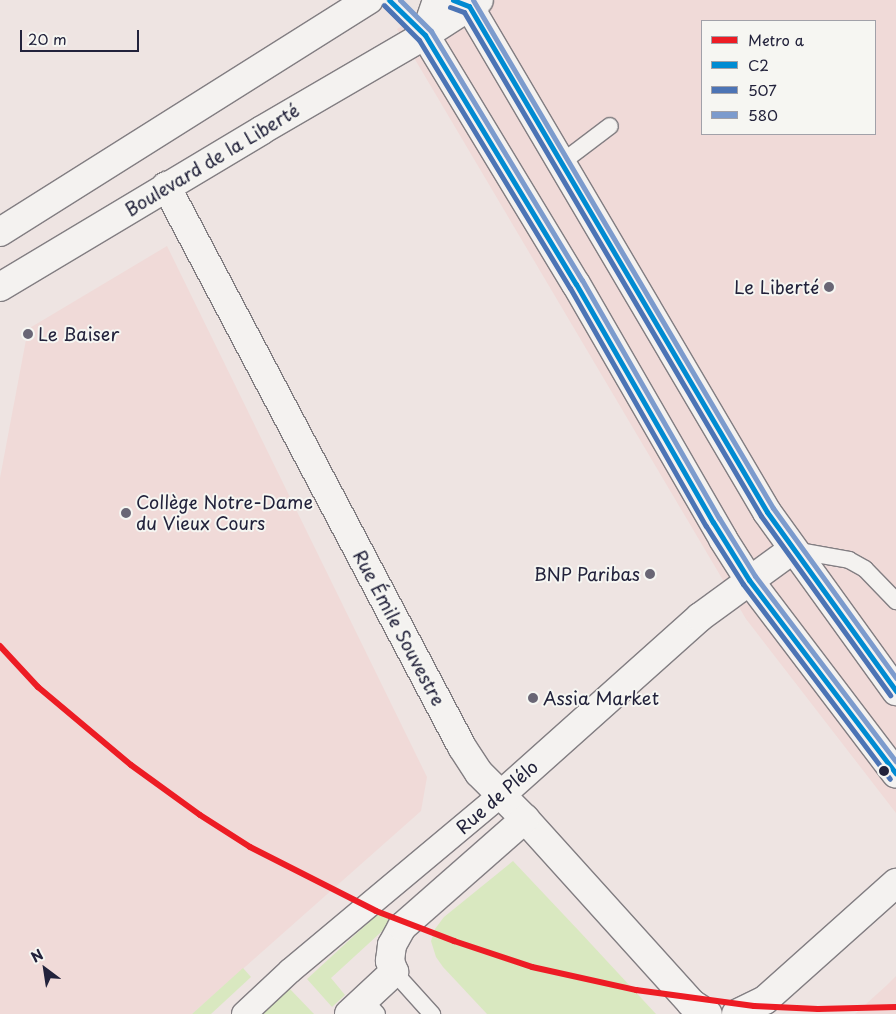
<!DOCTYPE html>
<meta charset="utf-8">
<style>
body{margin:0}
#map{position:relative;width:896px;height:1014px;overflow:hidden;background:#eee4e2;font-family:"Playpen Sans",sans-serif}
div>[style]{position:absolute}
.built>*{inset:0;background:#f0dad8}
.green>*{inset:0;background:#d9e8c0}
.roads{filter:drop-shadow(1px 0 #827e82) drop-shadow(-1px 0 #827e82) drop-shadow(0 1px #827e82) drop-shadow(0 -1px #827e82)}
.service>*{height:16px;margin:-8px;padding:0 8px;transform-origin:8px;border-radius:8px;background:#f4f2f0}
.pedestrian>*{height:24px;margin:-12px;padding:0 12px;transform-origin:12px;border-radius:12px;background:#f4f2f0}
.minor>*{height:28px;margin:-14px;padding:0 14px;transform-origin:14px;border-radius:14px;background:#f4f2f0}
.primary>*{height:28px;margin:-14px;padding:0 14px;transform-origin:14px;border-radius:14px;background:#f4f2f0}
.bus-1>*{height:5px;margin:-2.5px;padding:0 2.5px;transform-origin:2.5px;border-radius:2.5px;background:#008bd2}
.bus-2>*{height:5px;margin:-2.5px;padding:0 2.5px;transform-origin:2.5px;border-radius:2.5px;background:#4c74b5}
.bus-3>*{height:5px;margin:-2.5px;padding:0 2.5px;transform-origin:2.5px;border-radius:2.5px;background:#7c9bcd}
.metro-1>*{height:6px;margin:-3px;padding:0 3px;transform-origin:3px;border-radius:3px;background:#ed1c24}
.dots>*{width:14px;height:14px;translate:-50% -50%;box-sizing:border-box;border:2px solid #f6f6f2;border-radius:50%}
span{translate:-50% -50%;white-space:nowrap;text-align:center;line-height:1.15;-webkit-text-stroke:4px #f6f6f2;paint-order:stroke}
.street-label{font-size:18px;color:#22223b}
.poi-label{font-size:18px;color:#22223b}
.right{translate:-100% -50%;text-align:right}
.left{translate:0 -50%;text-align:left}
.legend{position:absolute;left:701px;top:20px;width:175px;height:115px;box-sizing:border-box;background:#f6f6f2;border:1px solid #a1a1a9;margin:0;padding:6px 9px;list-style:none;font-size:15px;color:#22223b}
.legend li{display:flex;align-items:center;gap:10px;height:25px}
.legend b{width:25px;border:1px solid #a1a1a9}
.north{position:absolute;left:20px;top:944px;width:50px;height:50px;-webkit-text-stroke:4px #f6f6f2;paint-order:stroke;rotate:329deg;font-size:14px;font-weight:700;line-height:20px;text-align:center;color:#22223b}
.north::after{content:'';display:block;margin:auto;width:18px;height:22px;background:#22223b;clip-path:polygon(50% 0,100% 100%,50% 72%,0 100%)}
.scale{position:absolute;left:20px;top:30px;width:119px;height:22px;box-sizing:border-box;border:2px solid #22223b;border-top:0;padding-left:6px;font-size:15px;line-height:18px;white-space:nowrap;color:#22223b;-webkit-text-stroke:4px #f6f6f2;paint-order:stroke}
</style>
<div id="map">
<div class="built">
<i style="clip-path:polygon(evenodd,443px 0,896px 0,896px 813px,746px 619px,397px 29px,443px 0,702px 21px,875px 21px,875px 134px,702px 134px,702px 21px)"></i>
<i style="clip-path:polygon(167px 246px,427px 777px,421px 811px,192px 1014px,0 1014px,0 478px,28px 329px)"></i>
<i style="clip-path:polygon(896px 976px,896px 1014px,855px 1014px,887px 985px)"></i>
</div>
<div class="green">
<i style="clip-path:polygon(513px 861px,580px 932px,656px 1014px,487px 1014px,443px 967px,436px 957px,431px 941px,435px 929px,444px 917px)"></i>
<i style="clip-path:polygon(381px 911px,391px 923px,331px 978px,345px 995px,332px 1007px,307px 979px)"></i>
<i style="clip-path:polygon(243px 968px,251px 977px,211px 1014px,192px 1014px)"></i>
<i style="clip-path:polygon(289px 988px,314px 1014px,261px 1014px)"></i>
</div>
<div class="roads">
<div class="service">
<i style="left:389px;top:0;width:50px;rotate:44.2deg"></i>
<i style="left:561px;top:163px;width:61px;rotate:-37.1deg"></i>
<i style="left:793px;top:550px;width:57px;rotate:10.1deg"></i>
<i style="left:849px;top:560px;width:18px;rotate:29deg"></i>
<i style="left:865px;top:569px;width:45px;rotate:45.9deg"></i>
<i style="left:394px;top:972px;width:57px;rotate:47.9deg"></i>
<i style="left:364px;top:1000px;width:19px;rotate:47deg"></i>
</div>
<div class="pedestrian">
<i style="left:244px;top:1014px;width:63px;rotate:-43.1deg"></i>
<i style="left:290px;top:971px;width:276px;rotate:-39.9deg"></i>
</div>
<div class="minor">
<i style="left:166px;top:186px;width:634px;rotate:62.18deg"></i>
<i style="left:462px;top:747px;width:31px;rotate:57deg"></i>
<i style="left:479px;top:773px;width:65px;rotate:45deg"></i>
<i style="left:525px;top:819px;width:248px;rotate:47.9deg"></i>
<i style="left:691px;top:1003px;width:20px;rotate:33deg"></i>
<i style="left:502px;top:794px;width:266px;rotate:-41.8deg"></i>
<i style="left:700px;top:617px;width:114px;rotate:-36.1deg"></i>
<i style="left:349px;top:1014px;width:62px;rotate:-43deg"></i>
<i style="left:394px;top:972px;width:12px;rotate:-110deg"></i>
<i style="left:390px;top:961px;width:16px;rotate:-83deg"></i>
<i style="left:392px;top:945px;width:21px;rotate:-61deg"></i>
<i style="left:402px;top:927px;width:164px;rotate:-41.3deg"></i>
<i style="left:736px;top:1014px;width:32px;rotate:-26deg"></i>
<i style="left:765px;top:1000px;width:176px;rotate:-41.8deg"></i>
</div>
<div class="primary">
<i style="left:469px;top:6px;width:587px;rotate:59.5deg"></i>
<i style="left:767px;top:512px;width:221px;rotate:54.2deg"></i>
<i style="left:425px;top:35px;width:291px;rotate:58.8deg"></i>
<i style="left:576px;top:284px;width:294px;rotate:60deg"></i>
<i style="left:723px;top:539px;width:49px;rotate:57.6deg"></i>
<i style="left:749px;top:580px;width:243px;rotate:52.8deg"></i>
<i style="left:425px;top:35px;width:37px;rotate:-71deg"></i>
<i style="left:0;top:232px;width:436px;rotate:-32.2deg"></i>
<i style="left:0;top:287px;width:305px;rotate:-30.9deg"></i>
<i style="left:262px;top:130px;width:189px;rotate:-30.2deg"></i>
<i style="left:425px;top:35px;width:64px;rotate:-32.9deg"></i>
</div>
</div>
<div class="bus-1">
<i style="left:389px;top:0;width:50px;rotate:44.2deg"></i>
<i style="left:425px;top:35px;width:291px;rotate:58.8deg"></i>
<i style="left:576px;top:284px;width:275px;rotate:60.1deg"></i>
<i style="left:713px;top:522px;width:68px;rotate:58.2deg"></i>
<i style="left:749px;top:580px;width:243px;rotate:52.8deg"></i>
<i style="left:453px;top:0;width:17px;rotate:21deg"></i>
<i style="left:469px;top:6px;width:587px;rotate:59.5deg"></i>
<i style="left:767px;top:512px;width:221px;rotate:54.2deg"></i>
</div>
<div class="bus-2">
<i style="left:384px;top:5px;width:49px;rotate:45deg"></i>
<i style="left:419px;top:40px;width:290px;rotate:58.7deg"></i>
<i style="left:570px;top:288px;width:274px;rotate:60.3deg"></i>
<i style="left:706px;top:526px;width:69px;rotate:57.5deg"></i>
<i style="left:743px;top:584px;width:244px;rotate:53deg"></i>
<i style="left:450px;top:7px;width:15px;rotate:20deg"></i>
<i style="left:464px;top:12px;width:585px;rotate:59.49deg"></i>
<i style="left:761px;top:516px;width:221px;rotate:54.2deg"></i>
</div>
<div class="bus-3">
<i style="left:400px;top:0;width:44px;rotate:45deg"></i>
<i style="left:431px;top:31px;width:291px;rotate:58.8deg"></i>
<i style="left:582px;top:280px;width:275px;rotate:60.1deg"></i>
<i style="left:719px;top:518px;width:68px;rotate:58.2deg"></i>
<i style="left:755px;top:576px;width:233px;rotate:52.8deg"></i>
<i style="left:473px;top:0;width:590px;rotate:59.44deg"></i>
<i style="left:773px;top:508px;width:210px;rotate:54.1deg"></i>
</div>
<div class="metro-1">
<i style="left:0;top:646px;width:56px;rotate:47.2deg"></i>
<i style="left:38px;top:687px;width:121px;rotate:40deg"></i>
<i style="left:131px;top:765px;width:85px;rotate:35.9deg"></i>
<i style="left:200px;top:815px;width:59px;rotate:32.6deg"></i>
<i style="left:250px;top:847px;width:141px;rotate:26.9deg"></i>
<i style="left:376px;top:911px;width:84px;rotate:21deg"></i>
<i style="left:454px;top:941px;width:82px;rotate:18.4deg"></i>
<i style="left:532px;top:967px;width:107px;rotate:12.5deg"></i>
<i style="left:636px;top:990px;width:119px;rotate:7.7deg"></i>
<i style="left:754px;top:1006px;width:64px;rotate:2.7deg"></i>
<i style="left:818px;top:1009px;width:78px;rotate:-1.5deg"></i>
</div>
<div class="dots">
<i style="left:829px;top:287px;background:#696675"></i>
<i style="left:28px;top:334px;background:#696675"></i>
<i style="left:126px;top:513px;background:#696675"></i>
<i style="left:650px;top:574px;background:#696675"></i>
<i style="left:533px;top:698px;background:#696675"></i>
<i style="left:884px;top:771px;background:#22223b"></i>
</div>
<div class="street-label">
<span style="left:212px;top:160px;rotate:-31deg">Boulevard de la Liberté</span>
<span style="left:399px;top:628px;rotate:62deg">Rue Émile Souvestre</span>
<span style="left:497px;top:797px;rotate:-41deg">Rue de Plélo</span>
</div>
<div class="poi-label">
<span class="right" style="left:819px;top:287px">Le Liberté</span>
<span class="left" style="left:38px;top:334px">Le Baiser</span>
<span class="left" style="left:136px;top:513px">Collège Notre-Dame<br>du Vieux Cours</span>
<span class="right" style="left:640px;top:574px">BNP Paribas</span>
<span class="left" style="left:543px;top:698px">Assia Market</span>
</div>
<ul class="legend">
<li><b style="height:6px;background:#ed1c24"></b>Metro a</li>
<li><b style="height:6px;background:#008bd2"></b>C2</li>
<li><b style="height:6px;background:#4c74b5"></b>507</li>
<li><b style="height:6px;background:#7c9bcd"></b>580</li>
</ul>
<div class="north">N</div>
<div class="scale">20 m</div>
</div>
